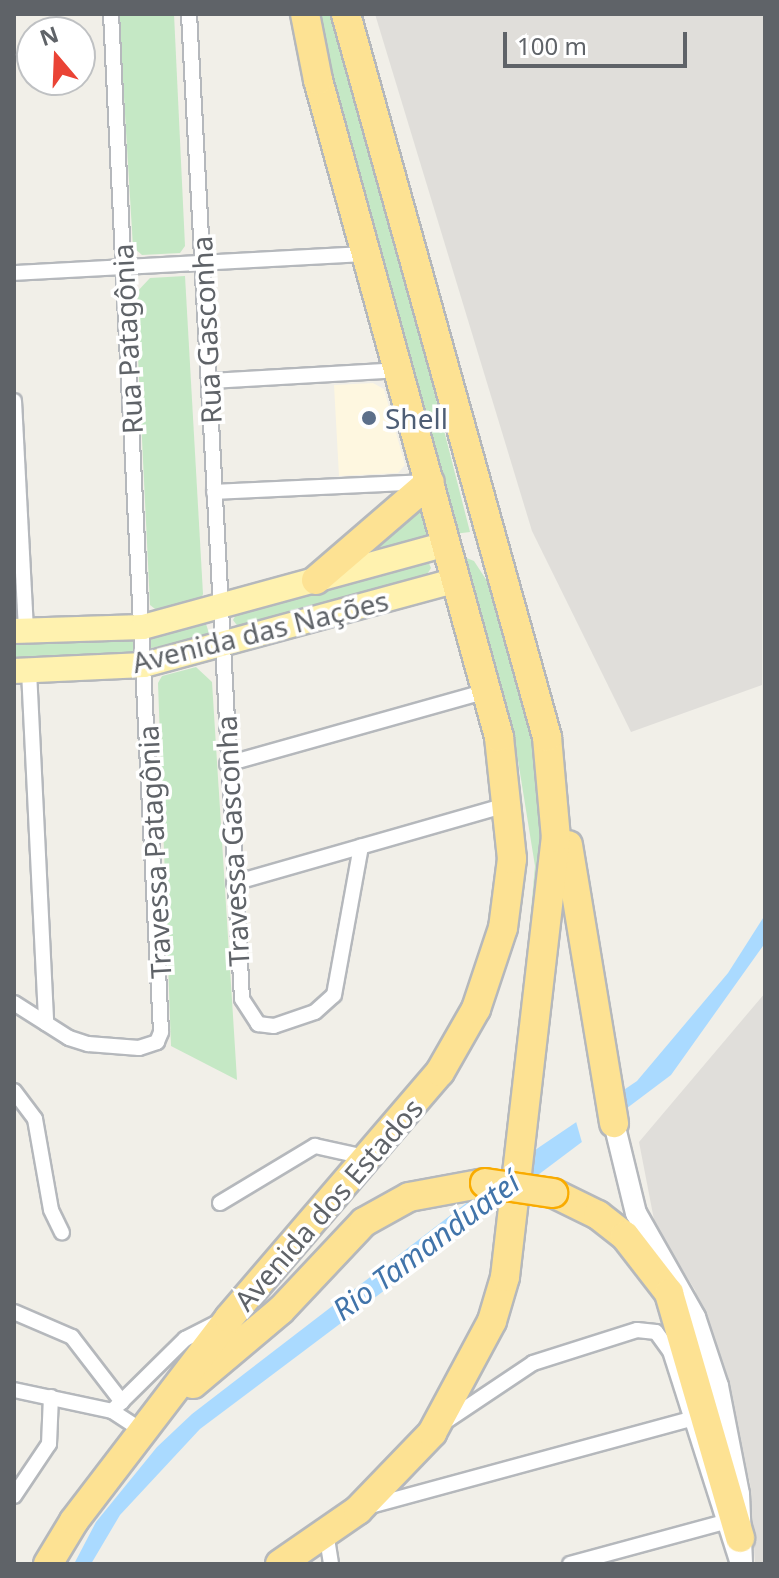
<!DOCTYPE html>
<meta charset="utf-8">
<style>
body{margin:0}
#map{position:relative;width:779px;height:1578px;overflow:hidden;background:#f1efe8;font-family:"Noto Sans",sans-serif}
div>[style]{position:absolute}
.commercial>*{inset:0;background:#fef7e0}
.industrial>*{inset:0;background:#e0deda}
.green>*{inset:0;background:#c5e8c5}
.water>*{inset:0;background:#aadaff}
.pier>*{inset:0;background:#f1efe8}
.roads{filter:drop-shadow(2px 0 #b5b8bc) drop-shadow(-2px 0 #b5b8bc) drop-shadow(0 2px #b5b8bc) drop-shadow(0 -2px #b5b8bc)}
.street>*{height:14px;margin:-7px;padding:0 7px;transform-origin:7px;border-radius:7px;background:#fff}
.secondary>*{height:20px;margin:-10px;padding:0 10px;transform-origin:10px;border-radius:10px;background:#fff}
.primary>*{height:24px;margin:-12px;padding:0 12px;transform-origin:12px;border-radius:12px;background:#fff2af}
.highway>*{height:28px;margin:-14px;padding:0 14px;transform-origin:14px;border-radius:14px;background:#fde293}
.bridges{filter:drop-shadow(2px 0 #f9ab00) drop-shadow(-2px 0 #f9ab00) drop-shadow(0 2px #f9ab00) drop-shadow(0 -2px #f9ab00)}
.highway-bridge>*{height:28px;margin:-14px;padding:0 14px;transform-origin:14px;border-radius:14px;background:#fde293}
.dots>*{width:22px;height:22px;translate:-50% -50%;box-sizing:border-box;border:4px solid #fff;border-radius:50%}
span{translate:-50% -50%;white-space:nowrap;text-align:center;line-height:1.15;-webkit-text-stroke:7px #fff;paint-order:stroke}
.street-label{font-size:28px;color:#5f6368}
.service-label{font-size:28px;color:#4e5e75}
.left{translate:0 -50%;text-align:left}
.water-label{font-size:30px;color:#4174aa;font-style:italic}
.frame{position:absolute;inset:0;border:16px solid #5f6368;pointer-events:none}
.north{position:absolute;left:16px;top:16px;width:80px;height:80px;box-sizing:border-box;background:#fff;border:2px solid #bfc1c3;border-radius:50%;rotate:341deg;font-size:22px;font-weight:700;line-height:32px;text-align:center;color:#5f6368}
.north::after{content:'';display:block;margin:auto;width:28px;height:36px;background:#ea4335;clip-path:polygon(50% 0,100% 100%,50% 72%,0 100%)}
.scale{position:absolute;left:503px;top:32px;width:184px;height:36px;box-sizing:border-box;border:4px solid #5f6368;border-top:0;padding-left:10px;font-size:24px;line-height:28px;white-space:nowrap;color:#5f6368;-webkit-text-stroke:6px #fff;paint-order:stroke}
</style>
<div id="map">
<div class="commercial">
<i style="clip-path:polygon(373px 383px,384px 389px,405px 465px,398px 473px,339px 476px,334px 385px)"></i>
</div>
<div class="industrial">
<i style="clip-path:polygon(375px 14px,765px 14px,762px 685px,631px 732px,532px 531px)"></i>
<i style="clip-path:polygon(765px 993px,765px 1564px,755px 1564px,750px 1483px,695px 1290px,655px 1225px,639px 1142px)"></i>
</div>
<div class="green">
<i style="clip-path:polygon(119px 14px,174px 14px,185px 246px,180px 253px,142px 255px,133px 247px)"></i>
<i style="clip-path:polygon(315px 14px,331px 14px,370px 141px,470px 532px,454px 534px)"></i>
<i style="clip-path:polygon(185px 276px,203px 594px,201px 599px,159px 612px,150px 605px,135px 294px,150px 278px)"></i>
<i style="clip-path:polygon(420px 500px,430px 528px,426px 537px,365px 555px)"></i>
<i style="clip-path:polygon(464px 557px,474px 561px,489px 584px,533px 721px,549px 817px,521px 1022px,535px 866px,516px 748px,459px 559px)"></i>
<i style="clip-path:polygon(428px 561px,431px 568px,426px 576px,239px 628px,233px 620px,238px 611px)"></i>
<i style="clip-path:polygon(205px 621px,210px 636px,151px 648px,151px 636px)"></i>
<i style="clip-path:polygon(130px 638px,136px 641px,135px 654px,14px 660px,14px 642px)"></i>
<i style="clip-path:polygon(196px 667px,212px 682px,237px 1080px,171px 1046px,158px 683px,162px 676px)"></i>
</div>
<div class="water">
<i style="clip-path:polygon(765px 915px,765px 943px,671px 1075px,200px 1429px,120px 1515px,91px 1564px,74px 1564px,96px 1522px,157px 1447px,192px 1414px,538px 1148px,637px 1081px,728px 973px)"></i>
</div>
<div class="pier">
<i style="clip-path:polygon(616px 1089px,621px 1118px,583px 1146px,575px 1118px)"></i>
</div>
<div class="roads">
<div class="street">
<i style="left:189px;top:14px;width:986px;rotate:86.92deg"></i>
<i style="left:242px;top:999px;width:30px;rotate:57deg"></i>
<i style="left:258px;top:1024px;width:16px;rotate:7deg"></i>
<i style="left:274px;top:1026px;width:43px;rotate:-18.9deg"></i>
<i style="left:315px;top:1012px;width:25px;rotate:-42deg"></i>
<i style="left:334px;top:995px;width:151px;rotate:-79.7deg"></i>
<i style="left:14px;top:273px;width:353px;rotate:-3.1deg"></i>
<i style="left:209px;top:381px;width:190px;rotate:-3.3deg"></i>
<i style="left:14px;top:401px;width:231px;rotate:87deg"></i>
<i style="left:214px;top:492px;width:212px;rotate:-2.7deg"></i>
<i style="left:29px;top:671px;width:353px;rotate:87.2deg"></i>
<i style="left:227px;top:764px;width:270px;rotate:-15.7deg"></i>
<i style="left:234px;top:883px;width:286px;rotate:-16deg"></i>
<i style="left:14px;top:1003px;width:65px;rotate:32.5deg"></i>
<i style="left:69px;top:1038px;width:20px;rotate:18deg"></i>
<i style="left:88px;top:1044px;width:51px;rotate:4.5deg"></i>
<i style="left:139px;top:1048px;width:19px;rotate:-18deg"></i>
<i style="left:157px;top:1042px;width:11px;rotate:-68deg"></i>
<i style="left:161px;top:1032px;width:1019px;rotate:-92.81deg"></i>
<i style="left:14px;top:1091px;width:35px;rotate:53deg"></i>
<i style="left:35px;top:1119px;width:92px;rotate:80deg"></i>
<i style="left:51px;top:1210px;width:25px;rotate:64deg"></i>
<i style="left:220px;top:1203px;width:111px;rotate:-31deg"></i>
<i style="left:315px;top:1146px;width:55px;rotate:12.5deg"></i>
<i style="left:14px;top:1312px;width:63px;rotate:23.3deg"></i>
<i style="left:72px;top:1337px;width:82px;rotate:52.4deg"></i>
<i style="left:14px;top:1390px;width:100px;rotate:12.1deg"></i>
<i style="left:112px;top:1411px;width:35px;rotate:33deg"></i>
<i style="left:112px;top:1411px;width:103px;rotate:-44.6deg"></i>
<i style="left:185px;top:1339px;width:37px;rotate:-27deg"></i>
<i style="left:448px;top:1420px;width:102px;rotate:-33.8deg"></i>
<i style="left:533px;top:1363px;width:109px;rotate:-17.6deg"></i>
<i style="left:637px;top:1330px;width:19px;rotate:6deg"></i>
<i style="left:656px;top:1332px;width:24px;rotate:54deg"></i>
<i style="left:670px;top:1351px;width:224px;rotate:72.3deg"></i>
<i style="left:14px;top:1496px;width:63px;rotate:-56.1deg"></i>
<i style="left:49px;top:1444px;width:47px;rotate:-87.6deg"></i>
<i style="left:367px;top:1507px;width:336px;rotate:-15.2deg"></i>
<i style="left:326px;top:1532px;width:32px;rotate:81deg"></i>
<i style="left:570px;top:1564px;width:156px;rotate:-15.2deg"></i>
</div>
<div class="secondary">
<i style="left:614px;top:1123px;width:93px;rotate:76.3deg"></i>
<i style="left:636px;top:1213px;width:120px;rotate:60.4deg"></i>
<i style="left:695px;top:1317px;width:73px;rotate:71.6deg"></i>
<i style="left:718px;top:1386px;width:110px;rotate:79deg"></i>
<i style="left:739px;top:1494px;width:70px;rotate:87.5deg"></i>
</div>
<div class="primary">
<i style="left:14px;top:631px;width:129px;rotate:-1.8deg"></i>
<i style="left:143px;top:627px;width:315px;rotate:-15.3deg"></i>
<i style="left:14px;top:671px;width:130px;rotate:-2.6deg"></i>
<i style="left:144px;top:665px;width:324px;rotate:-15.2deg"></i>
</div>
<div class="highway">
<i style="left:316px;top:580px;width:150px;rotate:-40.7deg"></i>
<i style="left:568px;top:845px;width:282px;rotate:80.6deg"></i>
<i style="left:553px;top:1193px;width:50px;rotate:26.1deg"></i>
<i style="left:598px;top:1215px;width:34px;rotate:38deg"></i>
<i style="left:625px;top:1236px;width:72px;rotate:52.3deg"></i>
<i style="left:669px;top:1293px;width:255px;rotate:73.8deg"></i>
<i style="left:193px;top:1384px;width:115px;rotate:-40.1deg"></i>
<i style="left:281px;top:1310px;width:121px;rotate:-46.7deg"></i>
<i style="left:364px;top:1222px;width:51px;rotate:-29.1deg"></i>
<i style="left:409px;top:1197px;width:77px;rotate:-10.4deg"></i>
<i style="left:48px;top:1564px;width:50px;rotate:-58.8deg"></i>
<i style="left:74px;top:1521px;width:255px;rotate:-52.6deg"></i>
<i style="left:229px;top:1318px;width:324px;rotate:-49.4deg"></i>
<i style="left:440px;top:1072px;width:73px;rotate:-60.3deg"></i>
<i style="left:476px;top:1009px;width:85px;rotate:-71.6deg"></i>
<i style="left:503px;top:928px;width:70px;rotate:-82.6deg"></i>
<i style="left:512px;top:859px;width:123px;rotate:-96.1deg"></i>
<i style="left:499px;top:737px;width:681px;rotate:-105.4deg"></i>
<i style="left:318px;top:80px;width:67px;rotate:-101.1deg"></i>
<i style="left:280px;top:1564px;width:95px;rotate:-34.7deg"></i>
<i style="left:358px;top:1510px;width:107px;rotate:-46.1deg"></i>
<i style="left:432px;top:1433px;width:127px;rotate:-61.8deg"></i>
<i style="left:492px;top:1321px;width:46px;rotate:-73.5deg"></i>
<i style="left:505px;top:1277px;width:442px;rotate:-83.4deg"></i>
<i style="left:556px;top:838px;width:101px;rotate:-95.1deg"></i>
<i style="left:547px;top:737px;width:750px;rotate:-105.54deg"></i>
</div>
</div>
<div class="bridges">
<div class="highway-bridge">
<i style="left:485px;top:1183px;width:69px;rotate:8.4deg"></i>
</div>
</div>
<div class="dots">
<i style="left:369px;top:418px;background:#5c6f8a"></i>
</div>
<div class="street-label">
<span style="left:206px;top:330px;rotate:-93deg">Rua Gasconha</span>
<span style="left:127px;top:339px;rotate:-93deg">Rua Patagônia</span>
<span style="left:260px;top:631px;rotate:-14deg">Avenida das Nações</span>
<span style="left:232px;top:841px;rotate:-93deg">Travessa Gasconha</span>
<span style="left:154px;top:852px;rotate:-93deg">Travessa Patagônia</span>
<span style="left:328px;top:1204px;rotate:-49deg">Avenida dos Estados</span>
</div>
<div class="service-label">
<span class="left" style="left:385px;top:418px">Shell</span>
</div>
<div class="water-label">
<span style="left:426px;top:1246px;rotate:-37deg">Rio Tamanduateí</span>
</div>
<div class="frame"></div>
<div class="north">N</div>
<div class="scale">100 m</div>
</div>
